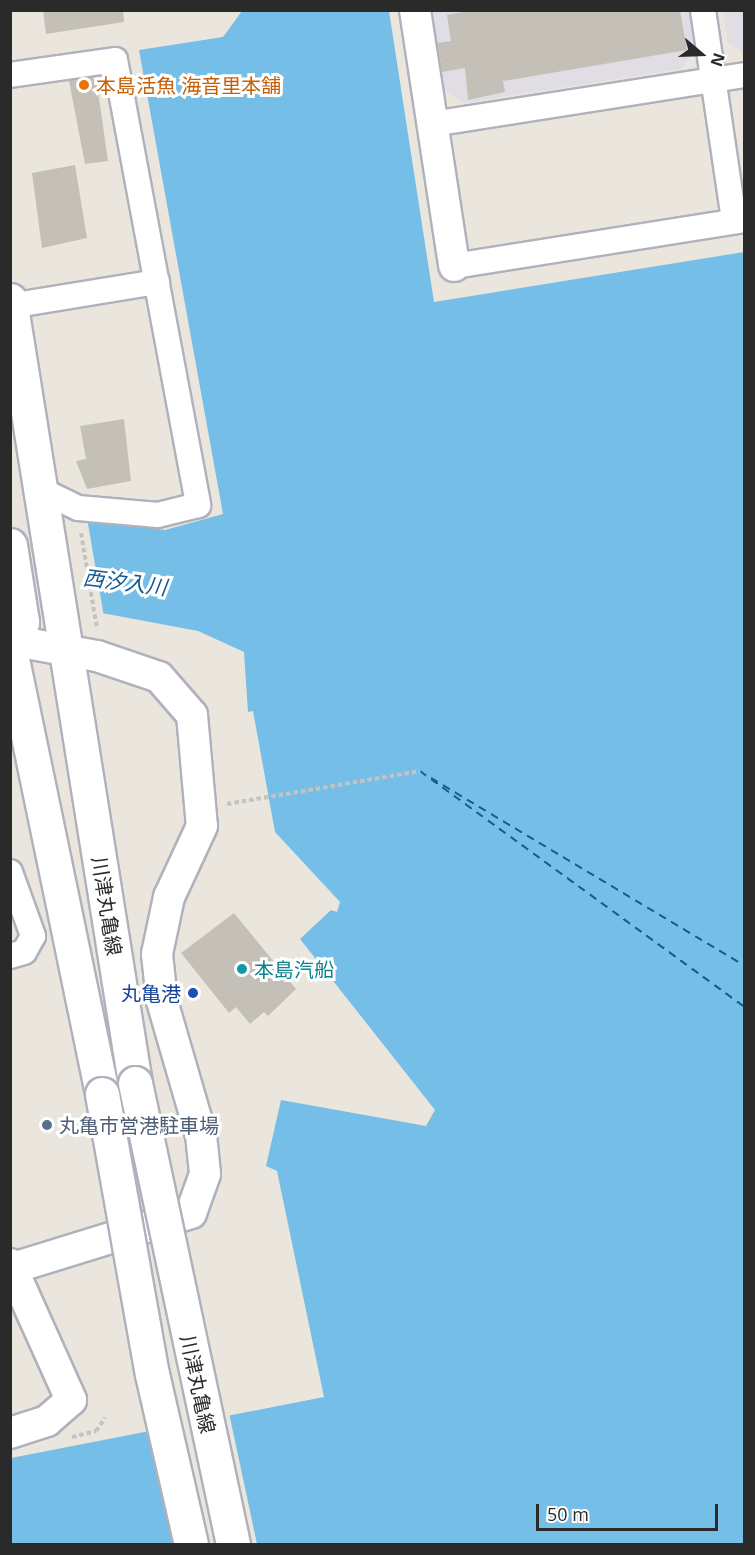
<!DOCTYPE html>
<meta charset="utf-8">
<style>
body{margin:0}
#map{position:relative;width:755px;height:1555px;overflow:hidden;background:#ebe6dd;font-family:"Open Sans","Noto Sans JP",sans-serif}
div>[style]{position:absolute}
.industrial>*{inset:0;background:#e0dde4}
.water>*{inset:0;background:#75bee7}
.pier>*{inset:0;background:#ebe6dd}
.ferry>*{height:1.5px;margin-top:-0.75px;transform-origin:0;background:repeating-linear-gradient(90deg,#155b93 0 8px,transparent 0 14px)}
.building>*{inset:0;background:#c4c0b8}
.path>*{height:4px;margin-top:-2px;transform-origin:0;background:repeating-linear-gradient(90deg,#c3c3c3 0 4.5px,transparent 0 7.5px)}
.roads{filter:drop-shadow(2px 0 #b0b1bd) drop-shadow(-2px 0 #b0b1bd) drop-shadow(0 2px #b0b1bd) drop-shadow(0 -2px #b0b1bd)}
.minor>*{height:24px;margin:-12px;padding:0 12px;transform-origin:12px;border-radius:12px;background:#fff}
.tertiary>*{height:30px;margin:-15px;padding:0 15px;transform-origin:15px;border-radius:15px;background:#fff}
.secondary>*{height:33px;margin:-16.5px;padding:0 16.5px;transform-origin:16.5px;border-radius:16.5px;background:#fff}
.bridges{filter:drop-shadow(2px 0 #b0b1bd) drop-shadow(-2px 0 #b0b1bd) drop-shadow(0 2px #b0b1bd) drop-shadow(0 -2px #b0b1bd)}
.secondary-bridge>*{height:33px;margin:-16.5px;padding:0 16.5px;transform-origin:16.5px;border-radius:16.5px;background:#fff}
.dots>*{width:16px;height:16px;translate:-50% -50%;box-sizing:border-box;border:3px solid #fff;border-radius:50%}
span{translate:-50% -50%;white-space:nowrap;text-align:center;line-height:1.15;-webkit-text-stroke:6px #fff;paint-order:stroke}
.food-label{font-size:20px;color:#c56008}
.left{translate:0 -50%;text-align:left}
.street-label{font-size:20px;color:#2a2a2a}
.culture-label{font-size:20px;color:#0d838f}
.transit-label{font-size:20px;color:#164399}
.right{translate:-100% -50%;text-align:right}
.service-label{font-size:20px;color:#4e5e75}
.water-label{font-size:21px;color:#155b93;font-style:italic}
.frame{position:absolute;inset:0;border:12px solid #2a2a2a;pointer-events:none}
.north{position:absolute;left:671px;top:24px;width:60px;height:60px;-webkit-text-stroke:4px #fff;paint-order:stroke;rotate:109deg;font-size:16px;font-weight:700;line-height:24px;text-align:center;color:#2a2a2a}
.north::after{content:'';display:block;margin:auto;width:21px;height:27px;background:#2a2a2a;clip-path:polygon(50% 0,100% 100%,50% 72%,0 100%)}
.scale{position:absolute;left:536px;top:1504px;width:182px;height:27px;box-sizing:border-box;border:3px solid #2a2a2a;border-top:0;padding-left:8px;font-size:18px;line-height:21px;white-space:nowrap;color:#2a2a2a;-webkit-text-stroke:4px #fff;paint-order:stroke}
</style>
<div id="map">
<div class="industrial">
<i style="clip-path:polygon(428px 11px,691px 11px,697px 46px,681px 69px,463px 103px,440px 87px)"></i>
<i style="clip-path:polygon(723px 11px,744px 11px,744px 53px,728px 43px)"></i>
</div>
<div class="water">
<i style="clip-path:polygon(242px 11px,389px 11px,434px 302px,744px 252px,744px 1544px,11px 1544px,11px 1458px,324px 1397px,277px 1171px,266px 1166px,281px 1100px,426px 1126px,435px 1110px,300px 939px,331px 910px,337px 912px,340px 902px,275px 832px,253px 711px,248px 712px,244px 652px,198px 631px,11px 596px,10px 506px,165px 530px,223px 514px,139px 50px,223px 37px)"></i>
</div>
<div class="pier">
<i style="clip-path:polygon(11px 503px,87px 518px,104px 617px,10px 598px)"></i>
<i style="clip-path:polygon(229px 1413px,257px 1544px,174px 1544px,147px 1429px)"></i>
</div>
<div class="ferry">
<i style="left:420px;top:771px;width:400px;rotate:36deg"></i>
<i style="left:431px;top:778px;width:365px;rotate:30.9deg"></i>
</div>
<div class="building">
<i style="clip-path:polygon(43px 10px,123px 10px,124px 22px,46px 34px)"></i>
<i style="clip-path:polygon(473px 10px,680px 10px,687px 50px,503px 81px,505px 92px,468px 100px,465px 68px,442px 72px,438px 43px,451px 41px,447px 15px)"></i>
<i style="clip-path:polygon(96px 77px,108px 161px,85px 164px,69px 81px)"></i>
<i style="clip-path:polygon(75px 165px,87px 238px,42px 248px,32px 173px)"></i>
<i style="clip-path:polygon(124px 419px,131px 481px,87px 489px,76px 461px,86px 459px,80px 426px)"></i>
<i style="clip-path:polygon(234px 913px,296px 989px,268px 1016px,264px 1012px,250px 1024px,236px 1007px,229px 1013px,181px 953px)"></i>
</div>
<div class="path">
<i style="left:81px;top:533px;width:97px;rotate:80.5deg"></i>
<i style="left:227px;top:804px;width:196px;rotate:-9.7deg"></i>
<i style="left:72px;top:1437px;width:25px;rotate:-14deg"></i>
<i style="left:96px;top:1431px;width:16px;rotate:-55deg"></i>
</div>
<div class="roads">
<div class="minor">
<i style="left:703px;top:10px;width:213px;rotate:81.6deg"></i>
<i style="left:10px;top:75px;width:106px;rotate:-8.1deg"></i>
<i style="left:115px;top:60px;width:453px;rotate:79.4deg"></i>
<i style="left:198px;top:505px;width:41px;rotate:166deg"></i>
<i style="left:158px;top:515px;width:80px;rotate:-175deg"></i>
<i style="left:78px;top:508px;width:41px;rotate:-154.1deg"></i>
<i style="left:432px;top:124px;width:316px;rotate:-8.9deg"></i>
<i style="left:454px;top:266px;width:294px;rotate:-9deg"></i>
<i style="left:10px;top:306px;width:149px;rotate:-9.3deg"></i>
<i style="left:10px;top:872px;width:68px;rotate:70.2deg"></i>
<i style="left:33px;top:936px;width:18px;rotate:119deg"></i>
<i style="left:24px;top:952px;width:15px;rotate:164deg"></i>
</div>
<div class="tertiary">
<i style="left:415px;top:10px;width:259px;rotate:81.3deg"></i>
<i style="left:10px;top:640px;width:88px;rotate:10.4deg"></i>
<i style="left:97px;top:656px;width:65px;rotate:18.7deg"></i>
<i style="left:159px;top:677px;width:50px;rotate:49deg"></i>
<i style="left:192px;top:715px;width:111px;rotate:84.9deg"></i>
<i style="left:202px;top:826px;width:78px;rotate:114.9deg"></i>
<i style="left:169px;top:897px;width:58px;rotate:101.9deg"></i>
<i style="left:157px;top:954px;width:47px;rotate:83.9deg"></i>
<i style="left:162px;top:1001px;width:140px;rotate:73.8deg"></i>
<i style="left:201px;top:1135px;width:39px;rotate:84deg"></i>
<i style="left:205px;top:1174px;width:41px;rotate:109.7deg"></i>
<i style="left:191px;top:1213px;width:186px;rotate:162.8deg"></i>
<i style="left:10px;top:1264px;width:149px;rotate:65.8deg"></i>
<i style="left:71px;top:1400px;width:32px;rotate:139deg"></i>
<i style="left:47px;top:1421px;width:39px;rotate:162deg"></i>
</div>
<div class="secondary">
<i style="left:10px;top:300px;width:793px;rotate:80.93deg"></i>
<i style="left:10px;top:545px;width:78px;rotate:81.1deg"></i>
<i style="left:22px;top:622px;width:19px;rotate:129deg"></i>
<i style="left:10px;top:649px;width:454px;rotate:78.3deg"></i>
</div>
</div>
<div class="bridges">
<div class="secondary-bridge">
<i style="left:135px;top:1083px;width:471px;rotate:78deg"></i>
<i style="left:102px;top:1094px;width:284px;rotate:79.9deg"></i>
<i style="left:152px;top:1374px;width:174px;rotate:77.1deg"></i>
</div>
</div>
<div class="dots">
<i style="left:84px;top:85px;background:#e8710a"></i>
<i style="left:242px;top:969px;background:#0f9aa8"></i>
<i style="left:193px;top:993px;background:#1a4fb4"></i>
<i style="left:47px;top:1125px;background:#5c6f8a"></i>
</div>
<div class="food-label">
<span class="left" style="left:96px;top:85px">本島活魚 海音里本舗</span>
</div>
<div class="street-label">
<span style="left:107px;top:906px;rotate:81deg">川津丸亀線</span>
<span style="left:198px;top:1384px;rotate:78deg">川津丸亀線</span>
</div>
<div class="culture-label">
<span class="left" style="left:254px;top:969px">本島汽船</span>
</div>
<div class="transit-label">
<span class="right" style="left:181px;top:993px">丸亀港</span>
</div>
<div class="service-label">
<span class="left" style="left:59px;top:1125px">丸亀市営港駐車場</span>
</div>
<div class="water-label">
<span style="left:125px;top:582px;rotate:7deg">西汐入川</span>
</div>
<div class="frame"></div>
<div class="north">N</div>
<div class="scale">50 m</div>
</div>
